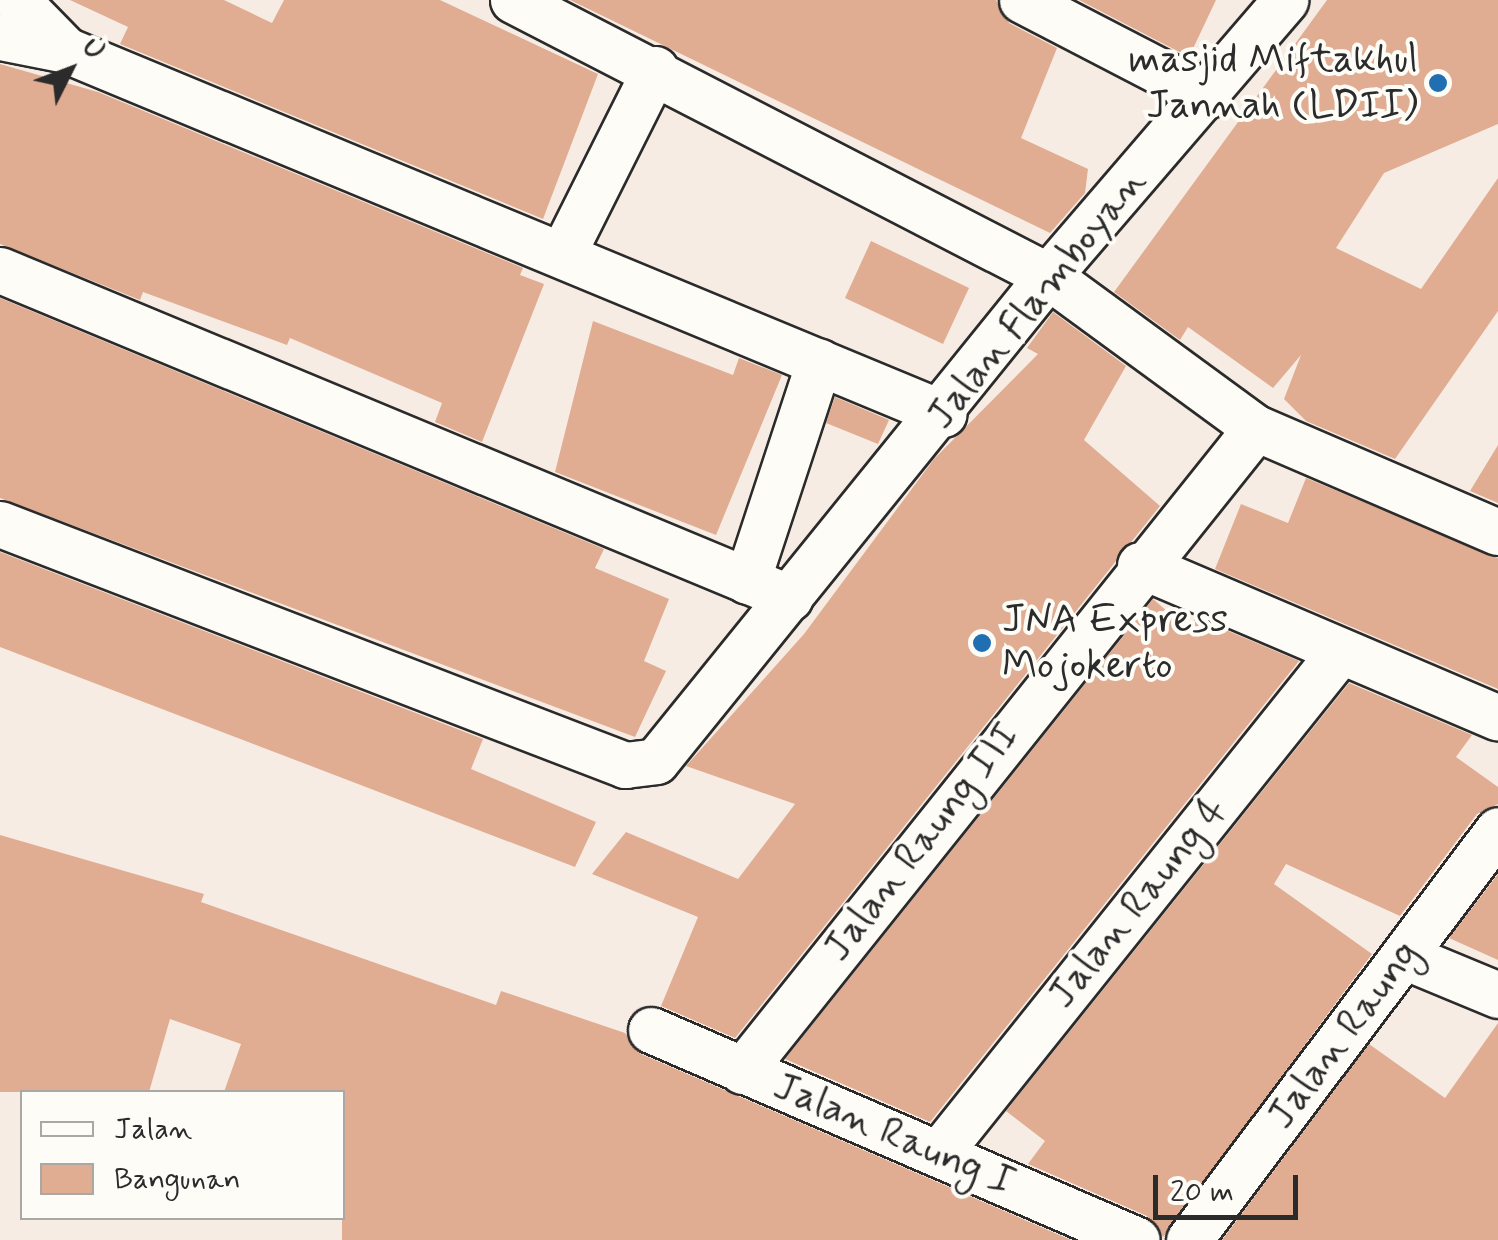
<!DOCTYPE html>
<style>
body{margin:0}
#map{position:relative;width:1498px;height:1240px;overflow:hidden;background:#f7ece3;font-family:Mynerve,sans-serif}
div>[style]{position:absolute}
.building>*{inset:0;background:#e0ad93}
.roads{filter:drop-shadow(2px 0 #2b2b2b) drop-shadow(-2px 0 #2b2b2b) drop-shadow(0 2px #2b2b2b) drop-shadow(0 -2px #2b2b2b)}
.street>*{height:45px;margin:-22.5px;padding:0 22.5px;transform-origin:22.5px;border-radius:22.5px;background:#fdfcf7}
.dots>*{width:28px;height:28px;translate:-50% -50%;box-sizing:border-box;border:5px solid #fdfcf7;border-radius:50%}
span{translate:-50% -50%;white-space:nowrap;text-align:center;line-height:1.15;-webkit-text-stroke:8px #fdfcf7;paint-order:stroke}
.poi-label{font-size:40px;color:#2b2b2b}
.right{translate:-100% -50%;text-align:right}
.left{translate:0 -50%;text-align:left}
.street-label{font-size:40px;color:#2b2b2b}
.legend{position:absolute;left:20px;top:1090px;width:325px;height:130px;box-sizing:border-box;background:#fdfcf7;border:2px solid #a9a8a5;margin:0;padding:12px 18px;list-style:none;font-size:30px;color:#2b2b2b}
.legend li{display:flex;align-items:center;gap:20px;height:50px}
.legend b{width:50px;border:2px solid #a9a8a5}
.north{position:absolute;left:20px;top:20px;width:100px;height:100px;-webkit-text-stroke:8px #fdfcf7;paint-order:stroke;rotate:48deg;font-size:28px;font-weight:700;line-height:40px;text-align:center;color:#2b2b2b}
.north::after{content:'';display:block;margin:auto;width:35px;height:45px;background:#2b2b2b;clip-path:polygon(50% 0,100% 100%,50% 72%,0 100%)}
.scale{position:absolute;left:1153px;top:1175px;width:145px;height:45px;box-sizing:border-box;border:5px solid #2b2b2b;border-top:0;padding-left:12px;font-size:30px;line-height:35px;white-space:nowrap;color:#2b2b2b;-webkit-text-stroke:8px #fdfcf7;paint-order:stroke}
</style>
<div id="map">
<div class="building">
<i style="clip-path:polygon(70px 0,224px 0,272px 23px,284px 0,440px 0,598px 74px,543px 219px,120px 44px,128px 27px)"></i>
<i style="clip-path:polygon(570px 0,996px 0,1009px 23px,1057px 48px,1021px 138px,1088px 169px,1085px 193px,1050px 233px)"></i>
<i style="clip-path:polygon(1079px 0,1216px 0,1189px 57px)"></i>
<i style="clip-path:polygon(1327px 0,1498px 0,1498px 124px,1384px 173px,1336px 248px,1421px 289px,1498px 178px,1498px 311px,1395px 459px,1306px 421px,1284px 399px,1301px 355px,1273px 388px,1188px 327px,1180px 340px,1114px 292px)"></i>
<i style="clip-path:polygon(0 64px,98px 92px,523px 268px,520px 275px,544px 284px,482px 442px,435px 422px,442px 403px,290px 338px,287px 345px,143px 292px,140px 300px,0 244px)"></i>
<i style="clip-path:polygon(871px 241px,969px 288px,943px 344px,845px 298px)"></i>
<i style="clip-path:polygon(0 298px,604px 549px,595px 568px,669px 599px,644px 661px,666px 671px,635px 737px,0 498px)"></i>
<i style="clip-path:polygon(1053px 312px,1126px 366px,1084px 440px,1160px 506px,735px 1038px,661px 1006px,698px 917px,592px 874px,626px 832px,738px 879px,795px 804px,686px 766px,804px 634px,934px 459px,1038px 354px,1027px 348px)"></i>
<i style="clip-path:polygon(593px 321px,733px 375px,739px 358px,782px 375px,716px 535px,555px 472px)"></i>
<i style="clip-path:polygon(835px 397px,889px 420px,878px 444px,826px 423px)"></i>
<i style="clip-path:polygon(1498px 445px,1498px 503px,1470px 491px)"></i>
<i style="clip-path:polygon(1306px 478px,1498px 558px,1498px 689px,1215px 569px,1241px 504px,1288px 523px)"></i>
<i style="clip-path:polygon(0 552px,483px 739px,471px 769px,596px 822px,575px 867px,0 647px)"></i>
<i style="clip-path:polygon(1153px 599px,1190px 631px,1195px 617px,1299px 661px,930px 1122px,785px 1059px)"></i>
<i style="clip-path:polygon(1349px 683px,1472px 735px,1456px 757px,1498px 787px,1498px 804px,1477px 814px,1400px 916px,1286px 864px,1274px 884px,1372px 954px,1163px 1237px,1147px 1216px,1028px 1164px,1045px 1141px,1006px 1111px)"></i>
<i style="clip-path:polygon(0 835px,204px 894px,201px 902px,496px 1005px,501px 991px,625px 1033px,641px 1054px,1071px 1240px,342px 1240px,342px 1092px,224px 1092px,241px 1044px,170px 1019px,149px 1092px,0 1092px)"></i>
<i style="clip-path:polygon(1498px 874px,1498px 960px,1449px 938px)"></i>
<i style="clip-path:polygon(1498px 1023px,1498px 1240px,1222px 1240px,1369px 1044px,1445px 1098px)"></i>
</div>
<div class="roads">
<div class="street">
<i style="left:17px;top:0;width:70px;rotate:45.6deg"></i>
<i style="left:513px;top:0;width:602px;rotate:27.29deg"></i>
<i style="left:1048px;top:276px;width:258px;rotate:36.2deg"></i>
<i style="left:1256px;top:428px;width:263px;rotate:23.3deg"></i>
<i style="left:1022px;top:0;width:208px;rotate:27.4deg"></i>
<i style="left:0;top:37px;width:67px;rotate:11.1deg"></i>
<i style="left:66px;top:50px;width:950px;rotate:22.52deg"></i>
<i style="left:562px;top:255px;width:208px;rotate:-63.4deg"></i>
<i style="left:0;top:270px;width:855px;rotate:22.55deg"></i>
<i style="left:0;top:524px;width:670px;rotate:21.09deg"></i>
<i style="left:625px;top:765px;width:31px;rotate:-7deg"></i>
<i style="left:656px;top:761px;width:624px;rotate:-51.05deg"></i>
<i style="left:1048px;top:276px;width:364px;rotate:-49.3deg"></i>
<i style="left:1140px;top:565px;width:389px;rotate:23.1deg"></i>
<i style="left:747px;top:581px;width:231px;rotate:-71.8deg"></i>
<i style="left:1404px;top:956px;width:102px;rotate:22.5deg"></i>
<i style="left:651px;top:1030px;width:529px;rotate:23.37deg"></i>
<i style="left:742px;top:1071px;width:823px;rotate:-51.36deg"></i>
<i style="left:938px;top:1154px;width:642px;rotate:-51.33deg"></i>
<i style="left:1189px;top:1240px;width:513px;rotate:-53deg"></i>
</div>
</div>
<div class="dots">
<i style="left:1438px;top:83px;background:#1f6fb2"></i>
<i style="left:982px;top:643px;background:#1f6fb2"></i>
</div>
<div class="poi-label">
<span class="right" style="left:1418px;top:83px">masjid Miftakhul<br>Jannah (LDII)</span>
<span class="left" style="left:1002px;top:643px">JNA Express<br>Mojokerto</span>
</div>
<div class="street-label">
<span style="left:1037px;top:299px;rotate:-51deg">Jalan Flamboyan</span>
<span style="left:922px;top:842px;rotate:-52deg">Jalan Raung III</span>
<span style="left:1138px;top:903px;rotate:-51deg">Jalan Raung 4</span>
<span style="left:1344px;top:1035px;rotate:-53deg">Jalan Raung</span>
<span style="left:894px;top:1135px;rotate:23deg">Jalan Raung I</span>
</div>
<ul class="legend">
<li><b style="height:12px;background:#fdfcf7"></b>Jalan</li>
<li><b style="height:28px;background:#e0ad93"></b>Bangunan</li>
</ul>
<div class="north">U</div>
<div class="scale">20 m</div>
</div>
